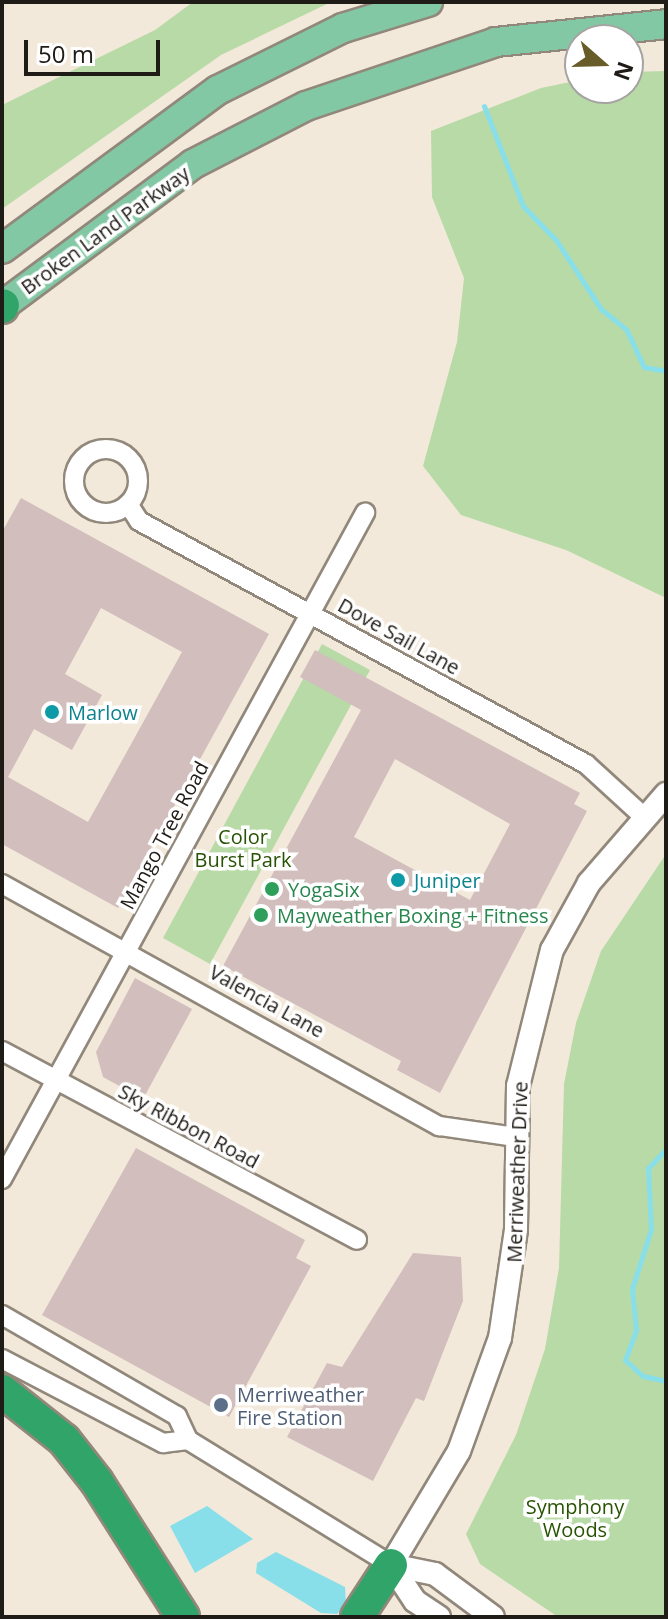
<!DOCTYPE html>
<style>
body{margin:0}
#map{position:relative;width:668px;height:1619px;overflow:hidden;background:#f3e9da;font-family:"Open Sans",sans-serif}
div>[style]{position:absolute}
.green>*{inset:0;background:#b7daa6}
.water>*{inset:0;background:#88dfe9}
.stream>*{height:5px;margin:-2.5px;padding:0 2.5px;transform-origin:2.5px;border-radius:2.5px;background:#88dfe9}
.building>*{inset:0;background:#d1bebd}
.roads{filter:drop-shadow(2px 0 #91887b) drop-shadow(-2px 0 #91887b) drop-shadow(0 2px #91887b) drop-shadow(0 -2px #91887b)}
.minor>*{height:18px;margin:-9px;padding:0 9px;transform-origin:9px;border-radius:9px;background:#fff}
.minor>.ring{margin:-9px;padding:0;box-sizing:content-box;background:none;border:18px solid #fff;border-radius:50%}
.tertiary>*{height:22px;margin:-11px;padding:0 11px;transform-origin:11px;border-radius:11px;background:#fff}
.primary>*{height:28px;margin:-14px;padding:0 14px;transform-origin:14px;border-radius:14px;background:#83c8a5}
.motorway>*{height:32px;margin:-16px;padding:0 16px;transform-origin:16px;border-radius:16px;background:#31a469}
.dots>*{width:22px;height:22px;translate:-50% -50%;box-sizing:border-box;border:4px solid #fff;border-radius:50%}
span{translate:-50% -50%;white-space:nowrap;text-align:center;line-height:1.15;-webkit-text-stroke:7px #fff;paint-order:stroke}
.street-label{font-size:20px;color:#1f1b16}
.culture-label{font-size:20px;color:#0d838f}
.left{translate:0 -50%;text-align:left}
.park-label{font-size:20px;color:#285302}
.leisure-label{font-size:20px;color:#27864d}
.service-label{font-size:20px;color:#4e5e75}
.frame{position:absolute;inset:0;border:4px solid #1f1b16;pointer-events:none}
.north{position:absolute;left:564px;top:24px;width:80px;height:80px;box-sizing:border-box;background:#fff;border:2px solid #a5a4a2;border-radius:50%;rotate:110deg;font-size:22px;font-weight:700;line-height:32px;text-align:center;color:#1f1b16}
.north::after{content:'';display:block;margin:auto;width:28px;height:36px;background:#685d29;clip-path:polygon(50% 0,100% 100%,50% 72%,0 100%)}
.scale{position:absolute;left:24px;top:40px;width:136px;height:36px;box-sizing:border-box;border:4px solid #1f1b16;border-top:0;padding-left:10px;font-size:24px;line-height:28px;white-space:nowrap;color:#1f1b16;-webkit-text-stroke:6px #fff;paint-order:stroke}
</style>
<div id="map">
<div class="green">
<i style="clip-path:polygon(193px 2px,331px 2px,221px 55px,2px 209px,2px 105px,155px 30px)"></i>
<i style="clip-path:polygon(666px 71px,666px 598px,566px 550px,461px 515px,423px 466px,457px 342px,464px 278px,432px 197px,431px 131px,541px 88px,580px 80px,580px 88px,628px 88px,628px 72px)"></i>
<i style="clip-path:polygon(322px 644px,370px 670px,210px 964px,163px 938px)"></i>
<i style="clip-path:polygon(666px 854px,666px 1617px,558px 1617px,480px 1564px,466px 1534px,516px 1435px,545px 1349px,559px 1268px,564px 1084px,576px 1023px,601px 951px)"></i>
</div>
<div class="water">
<i style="clip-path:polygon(207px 1506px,253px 1539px,195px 1573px,170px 1526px)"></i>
<i style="clip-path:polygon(276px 1552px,345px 1587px,346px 1604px,337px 1614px,321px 1613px,256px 1573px,257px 1563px)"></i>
</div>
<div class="stream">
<i style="left:484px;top:106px;width:107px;rotate:68.7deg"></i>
<i style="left:523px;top:206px;width:47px;rotate:45.9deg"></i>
<i style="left:556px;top:240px;width:82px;rotate:56.9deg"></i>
<i style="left:601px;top:309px;width:32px;rotate:39deg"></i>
<i style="left:626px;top:329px;width:42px;rotate:64.7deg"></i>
<i style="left:644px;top:367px;width:22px;rotate:10deg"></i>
<i style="left:666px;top:1149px;width:26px;rotate:133deg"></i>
<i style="left:648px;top:1168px;width:61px;rotate:87.2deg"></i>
<i style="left:651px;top:1229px;width:63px;rotate:107.6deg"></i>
<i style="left:632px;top:1289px;width:41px;rotate:84.4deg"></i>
<i style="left:636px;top:1330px;width:32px;rotate:110deg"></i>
<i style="left:625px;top:1360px;width:24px;rotate:42deg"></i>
<i style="left:643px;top:1376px;width:24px;rotate:12deg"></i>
</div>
<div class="building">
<i style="clip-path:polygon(evenodd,21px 498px,269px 634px,118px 908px,2px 844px,2px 532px,21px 498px,101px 608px,182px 652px,88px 822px,8px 777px,34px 729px,72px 750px,102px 695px,65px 674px,101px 608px)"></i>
<i style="clip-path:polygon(evenodd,315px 650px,580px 793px,574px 804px,587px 811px,440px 1093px,397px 1070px,401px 1061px,223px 966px,361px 710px,300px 677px,315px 650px,395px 759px,510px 824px,470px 900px,354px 837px,395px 759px)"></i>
<i style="clip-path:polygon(135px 978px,192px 1009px,143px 1099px,103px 1077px,96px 1052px)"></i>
<i style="clip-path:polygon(136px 1148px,305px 1240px,296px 1258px,311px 1266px,229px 1417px,42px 1315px)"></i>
<i style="clip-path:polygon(413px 1253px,461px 1257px,463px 1301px,424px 1401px,416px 1398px,373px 1481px,287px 1437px,327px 1363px,342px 1367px)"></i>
</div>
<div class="roads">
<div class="minor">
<i class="ring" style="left:74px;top:449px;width:46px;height:46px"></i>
<i style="left:128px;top:504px;width:20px;rotate:57deg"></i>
<i style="left:139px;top:521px;width:509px;rotate:28.53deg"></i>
<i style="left:586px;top:764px;width:77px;rotate:42.4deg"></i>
<i style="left:2px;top:884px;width:500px;rotate:29deg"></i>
<i style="left:439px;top:1126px;width:77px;rotate:8.2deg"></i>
<i style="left:2px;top:1051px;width:402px;rotate:28deg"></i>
<i style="left:2px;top:1179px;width:759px;rotate:-61.41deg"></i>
<i style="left:2px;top:1315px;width:202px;rotate:30deg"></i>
<i style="left:177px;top:1416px;width:26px;rotate:65deg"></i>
<i style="left:188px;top:1440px;width:238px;rotate:31.6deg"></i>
<i style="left:2px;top:1359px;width:182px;rotate:27.6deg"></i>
<i style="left:163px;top:1443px;width:25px;rotate:-7deg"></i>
</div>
<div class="tertiary">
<i style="left:391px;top:1565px;width:133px;rotate:-59.2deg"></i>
<i style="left:459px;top:1451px;width:120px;rotate:-70.1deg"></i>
<i style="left:500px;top:1338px;width:110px;rotate:-81.6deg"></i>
<i style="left:516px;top:1229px;width:143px;rotate:-89.2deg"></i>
<i style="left:518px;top:1086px;width:140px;rotate:-76deg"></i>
<i style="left:552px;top:950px;width:77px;rotate:-61.1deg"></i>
<i style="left:589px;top:883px;width:118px;rotate:-49.1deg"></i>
<i style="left:391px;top:1565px;width:45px;rotate:11.6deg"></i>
<i style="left:435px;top:1574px;width:72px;rotate:36.6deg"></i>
<i style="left:391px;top:1565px;width:43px;rotate:56.3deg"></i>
<i style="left:415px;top:1601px;width:29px;rotate:34deg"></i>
</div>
<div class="primary">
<i style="left:2px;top:249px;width:268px;rotate:-36.4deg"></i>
<i style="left:218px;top:90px;width:140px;rotate:-26.4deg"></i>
<i style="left:343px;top:28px;width:89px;rotate:-17deg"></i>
<i style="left:2px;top:306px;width:238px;rotate:-36.6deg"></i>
<i style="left:193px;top:164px;width:127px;rotate:-27.2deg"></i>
<i style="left:306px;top:106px;width:200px;rotate:-18.6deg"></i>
<i style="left:496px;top:42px;width:171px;rotate:-6deg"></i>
</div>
<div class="motorway">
<i style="left:2px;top:307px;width:2px;rotate:-63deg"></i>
<i style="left:2px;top:1391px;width:79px;rotate:38.3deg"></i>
<i style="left:64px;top:1440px;width:53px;rotate:51.8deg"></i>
<i style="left:97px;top:1482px;width:160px;rotate:57.5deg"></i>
<i style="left:357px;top:1617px;width:62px;rotate:-56.8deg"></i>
</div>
</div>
<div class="dots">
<i style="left:52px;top:712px;background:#0f9aa8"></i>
<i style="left:398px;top:880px;background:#0f9aa8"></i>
<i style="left:272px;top:889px;background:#2e9e5b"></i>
<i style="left:261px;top:915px;background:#2e9e5b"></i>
<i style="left:221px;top:1405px;background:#5c6f8a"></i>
</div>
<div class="street-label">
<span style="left:105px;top:230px;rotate:-36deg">Broken Land Parkway</span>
<span style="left:399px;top:636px;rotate:29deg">Dove Sail Lane</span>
<span style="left:164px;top:835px;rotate:-62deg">Mango Tree Road</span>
<span style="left:267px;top:1001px;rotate:29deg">Valencia Lane</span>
<span style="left:189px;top:1126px;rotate:28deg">Sky Ribbon Road</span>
<span style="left:517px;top:1172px;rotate:-88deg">Merriweather Drive</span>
</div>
<div class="culture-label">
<span class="left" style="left:68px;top:712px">Marlow</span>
<span class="left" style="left:414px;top:880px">Juniper</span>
</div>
<div class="park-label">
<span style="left:243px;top:848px">Color<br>Burst Park</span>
<span style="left:575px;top:1518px">Symphony<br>Woods</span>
</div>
<div class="leisure-label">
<span class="left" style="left:288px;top:889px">YogaSix</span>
<span class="left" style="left:277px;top:915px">Mayweather Boxing + Fitness</span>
</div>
<div class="service-label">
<span class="left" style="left:237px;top:1406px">Merriweather<br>Fire Station</span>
</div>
<div class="frame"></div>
<div class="north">N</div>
<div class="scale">50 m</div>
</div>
